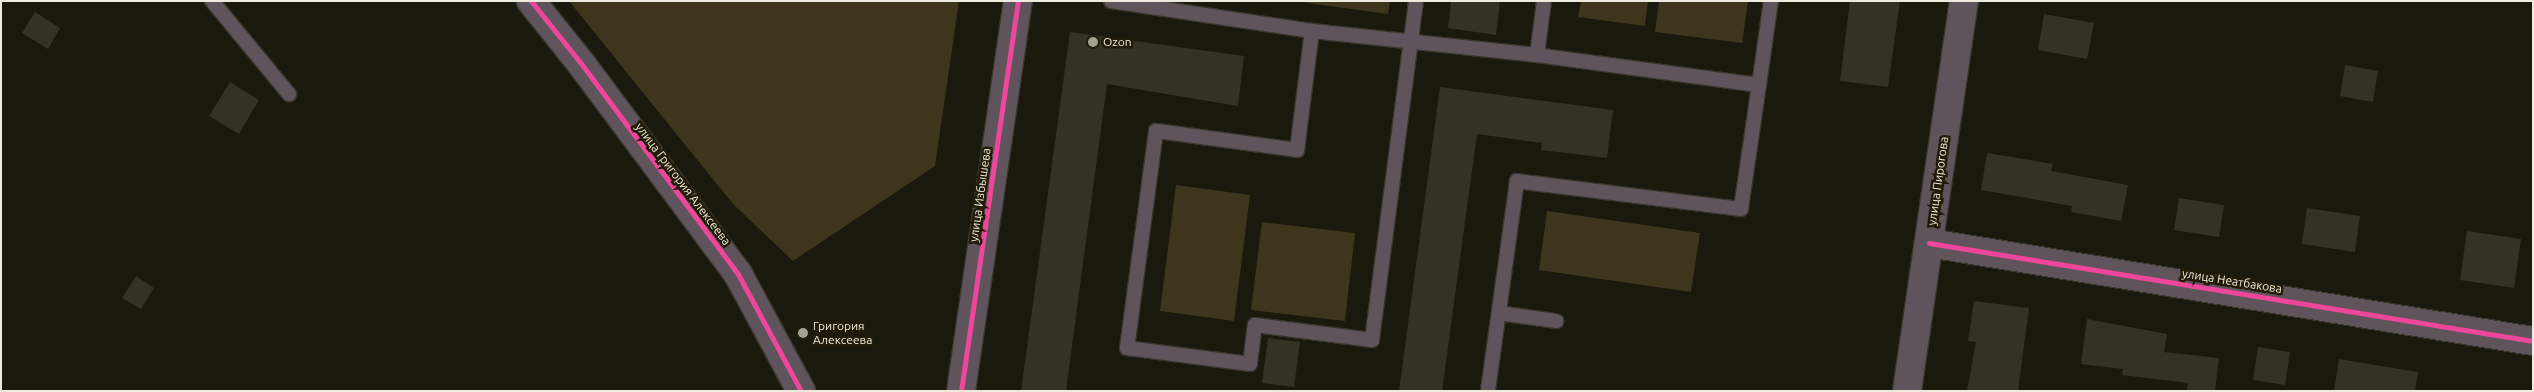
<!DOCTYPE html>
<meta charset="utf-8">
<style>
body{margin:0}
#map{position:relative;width:2534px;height:392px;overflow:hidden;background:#1b180d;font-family:Ubuntu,sans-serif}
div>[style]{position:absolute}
.green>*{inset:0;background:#3e361c}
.building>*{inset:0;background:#353124}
.roads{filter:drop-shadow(1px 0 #38352b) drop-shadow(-1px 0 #38352b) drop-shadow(0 1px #38352b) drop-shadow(0 -1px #38352b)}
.service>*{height:14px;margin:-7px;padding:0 7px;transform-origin:7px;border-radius:7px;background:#5f545b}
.minor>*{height:28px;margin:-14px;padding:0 14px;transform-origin:14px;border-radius:14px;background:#5f545b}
.cycleway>*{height:5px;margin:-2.5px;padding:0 2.5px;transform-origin:2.5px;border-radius:2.5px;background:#ed469a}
.dots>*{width:14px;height:14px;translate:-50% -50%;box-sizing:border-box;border:2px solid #211b07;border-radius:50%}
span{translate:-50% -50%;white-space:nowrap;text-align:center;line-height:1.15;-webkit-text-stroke:5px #211b07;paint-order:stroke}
.poi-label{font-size:12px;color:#eeeadd}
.left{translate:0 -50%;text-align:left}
.street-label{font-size:12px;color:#eeeadd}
.frame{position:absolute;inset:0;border:2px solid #eeeadd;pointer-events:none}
</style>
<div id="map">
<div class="green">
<i style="clip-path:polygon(569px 1px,959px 1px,935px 166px,793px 261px,733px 204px)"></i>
<i style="clip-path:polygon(1293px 1px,1390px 1px,1388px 14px)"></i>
<i style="clip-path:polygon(1581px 1px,1648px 1px,1645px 26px,1578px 17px)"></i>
<i style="clip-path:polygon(1659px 1px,1748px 1px,1742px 43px,1655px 32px)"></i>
<i style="clip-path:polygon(1176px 185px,1250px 195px,1234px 321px,1160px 311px)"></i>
<i style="clip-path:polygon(1547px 211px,1700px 233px,1691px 292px,1539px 270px)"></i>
<i style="clip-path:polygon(1262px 222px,1355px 233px,1345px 321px,1251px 310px)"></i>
</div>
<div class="building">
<i style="clip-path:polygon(1451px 1px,1500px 1px,1496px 35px,1448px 28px)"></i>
<i style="clip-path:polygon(1850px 1px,1900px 1px,1888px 87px,1840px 81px)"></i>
<i style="clip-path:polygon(35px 12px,60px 28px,48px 49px,22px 33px)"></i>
<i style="clip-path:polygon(2044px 14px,2094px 23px,2087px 59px,2038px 50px)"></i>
<i style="clip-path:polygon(1070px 32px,1244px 56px,1238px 106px,1107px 84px,1066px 391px,1021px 391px)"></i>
<i style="clip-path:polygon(2345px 65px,2378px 71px,2373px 102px,2340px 96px)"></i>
<i style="clip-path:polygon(230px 82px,259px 100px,239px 134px,209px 116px)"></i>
<i style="clip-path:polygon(1440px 87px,1613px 110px,1607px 158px,1541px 150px,1542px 143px,1477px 134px,1442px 391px,1399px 391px)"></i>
<i style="clip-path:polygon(1987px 153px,2053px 164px,2051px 171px,2128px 185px,2121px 221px,2071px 212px,2072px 206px,1981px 190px)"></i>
<i style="clip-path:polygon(2179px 198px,2224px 205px,2219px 237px,2174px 230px)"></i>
<i style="clip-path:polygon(2307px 208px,2360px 216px,2355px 252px,2302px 244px)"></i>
<i style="clip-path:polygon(2467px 231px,2521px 239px,2514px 288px,2460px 280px)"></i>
<i style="clip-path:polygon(136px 276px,154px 288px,141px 309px,122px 298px)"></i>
<i style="clip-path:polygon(1974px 301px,2029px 308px,2018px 391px,1967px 391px,1976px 342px,1968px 341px)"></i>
<i style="clip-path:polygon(2087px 319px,2167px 334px,2164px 352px,2219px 358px,2215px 391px,2187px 391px,2188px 383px,2122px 375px,2123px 369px,2081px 364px)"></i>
<i style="clip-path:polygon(1268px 338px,1300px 342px,1294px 387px,1262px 383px)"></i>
<i style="clip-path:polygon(2258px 347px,2290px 352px,2285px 385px,2253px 380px)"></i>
<i style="clip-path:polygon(2339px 359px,2418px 372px,2415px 391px,2334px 391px)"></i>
</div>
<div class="roads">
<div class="service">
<i style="left:212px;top:1px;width:121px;rotate:50.4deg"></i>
<i style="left:1111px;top:1px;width:203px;rotate:8.5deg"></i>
<i style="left:1312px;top:31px;width:226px;rotate:6.1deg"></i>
<i style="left:1537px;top:55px;width:224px;rotate:7.7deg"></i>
<i style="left:1759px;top:85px;width:125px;rotate:98.3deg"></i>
<i style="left:1741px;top:209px;width:226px;rotate:-172.9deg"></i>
<i style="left:1517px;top:181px;width:212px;rotate:97.9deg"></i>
<i style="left:1312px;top:31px;width:120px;rotate:97.2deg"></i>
<i style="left:1297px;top:150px;width:142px;rotate:-172.3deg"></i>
<i style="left:1156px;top:131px;width:219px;rotate:97.6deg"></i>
<i style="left:1127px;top:348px;width:124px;rotate:7.4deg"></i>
<i style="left:1250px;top:364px;width:39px;rotate:-83deg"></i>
<i style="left:1255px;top:325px;width:118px;rotate:7.3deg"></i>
<i style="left:1372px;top:340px;width:342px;rotate:-82.6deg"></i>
<i style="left:1537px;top:55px;width:54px;rotate:-82.6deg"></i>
<i style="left:1759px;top:85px;width:85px;rotate:-81.9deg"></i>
<i style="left:1499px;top:313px;width:58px;rotate:8deg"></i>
</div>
<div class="minor">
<i style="left:531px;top:1px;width:83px;rotate:51.3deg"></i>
<i style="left:583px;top:66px;width:259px;rotate:53.3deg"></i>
<i style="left:738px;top:274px;width:133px;rotate:61.7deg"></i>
<i style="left:1929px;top:243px;width:612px;rotate:9.22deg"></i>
<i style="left:961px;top:391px;width:394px;rotate:-81.7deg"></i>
<i style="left:1907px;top:391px;width:394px;rotate:-81.7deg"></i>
</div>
</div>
<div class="cycleway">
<i style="left:531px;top:1px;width:83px;rotate:51.3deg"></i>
<i style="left:583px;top:66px;width:259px;rotate:53.3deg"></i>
<i style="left:738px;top:274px;width:133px;rotate:61.7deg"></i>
<i style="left:1929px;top:243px;width:612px;rotate:9.22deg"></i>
<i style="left:961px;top:391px;width:394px;rotate:-81.7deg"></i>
</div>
<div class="dots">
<i style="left:1093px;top:42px;background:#a4a094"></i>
<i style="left:803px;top:333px;background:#a4a094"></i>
</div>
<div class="poi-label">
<span class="left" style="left:1103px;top:42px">Ozon</span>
<span class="left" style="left:813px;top:333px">Григория<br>Алексеева</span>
</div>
<div class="street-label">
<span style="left:1938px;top:181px;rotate:-82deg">улица Пирогова</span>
<span style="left:683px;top:184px;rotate:53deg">улица Григория Алексеева</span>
<span style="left:980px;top:195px;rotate:-82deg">улица Избышева</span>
<span style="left:2232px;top:281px;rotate:9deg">улица Неатбакова</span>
</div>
<div class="frame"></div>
</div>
